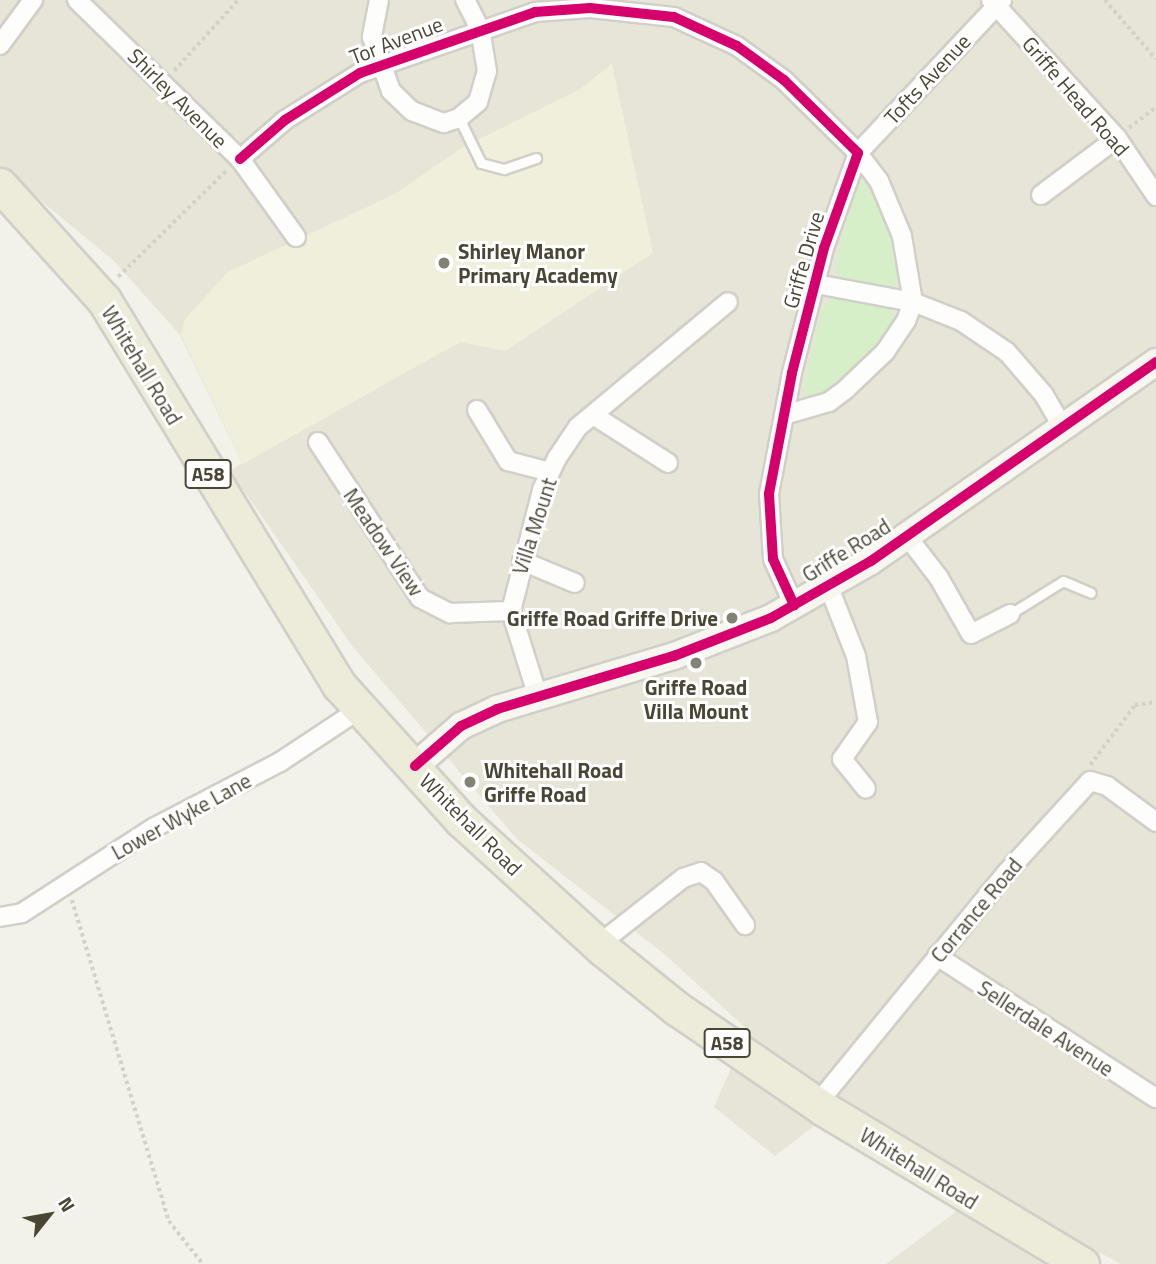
<!DOCTYPE html>
<style>
body{margin:0}
#map{position:relative;width:1156px;height:1264px;overflow:hidden;background:#f2f1ea;font-family:"Titillium Web",sans-serif}
div>[style]{position:absolute}
.residential>*{inset:0;background:#e7e5d7}
.education>*{inset:0;background:#f0efdc}
.green>*{inset:0;background:#d6efc8}
.path>*{height:3.5px;margin-top:-1.75px;transform-origin:0;background:repeating-linear-gradient(90deg,#d2d1ca 0 3.5px,transparent 0 7px)}
.roads{filter:drop-shadow(2px 0 #d0cfc8) drop-shadow(-2px 0 #d0cfc8) drop-shadow(0 2px #d0cfc8) drop-shadow(0 -2px #d0cfc8)}
.lane>*{height:9px;margin:-4.5px;padding:0 4.5px;transform-origin:4.5px;border-radius:4.5px;background:#fdfdfc}
.street>*{height:18px;margin:-9px;padding:0 9px;transform-origin:9px;border-radius:9px;background:#fdfdfc}
.secondary>*{height:26px;margin:-13px;padding:0 13px;transform-origin:13px;border-radius:13px;background:#f7f7ef}
.highway>*{height:33px;margin:-16.5px;padding:0 16.5px;transform-origin:16.5px;border-radius:16.5px;background:#edebd9}
.cycleway>*{height:10px;margin:-5px;padding:0 5px;transform-origin:5px;border-radius:5px;background:#d6006c}
.dots>*{width:19px;height:19px;translate:-50% -50%;box-sizing:border-box;border:4px solid #fff;border-radius:50%}
span{translate:-50% -50%;white-space:nowrap;text-align:center;line-height:1.15;-webkit-text-stroke:6px #fff;paint-order:stroke}
.shield-label span{padding:2px 5px;background:#fff;border:2px solid;border-radius:5px;-webkit-text-stroke-width:0}
.shield-label{font-size:19px;color:#494635;font-weight:700}
.street-label{font-size:21px;color:#494635}
.poi-label{font-size:21px;color:#494635;font-weight:700}
.left{translate:0 -50%;text-align:left}
.right{translate:-100% -50%;text-align:right}
.north{position:absolute;left:14px;top:1180px;width:70px;height:70px;-webkit-text-stroke:5px #fff;paint-order:stroke;rotate:59deg;font-size:19px;font-weight:700;line-height:28px;text-align:center;color:#494635}
.north::after{content:'';display:block;margin:auto;width:24px;height:32px;background:#494635;clip-path:polygon(50% 0,100% 100%,50% 72%,0 100%)}
</style>
<div id="map">
<div class="residential">
<i style="clip-path:polygon(0 0,1156px 0,1156px 1264px,1120px 1264px,1101px 1253px,1092px 1264px,886px 1264px,957px 1211px,818px 1123px,775px 1156px,714px 1107px,748px 1030px,663px 953px,517px 839px,353px 647px,230px 471px,242px 463px,180px 335px,114px 261px,0 167px)"></i>
</div>
<div class="education">
<i style="clip-path:polygon(612px 64px,653px 253px,505px 351px,460px 342px,243px 464px,181px 335px,185px 319px,228px 272px,395px 194px,463px 147px,579px 90px)"></i>
</div>
<div class="green">
<i style="clip-path:polygon(871px 180px,897px 238px,901px 280px,890px 290px,843px 282px,834px 268px,858px 181px)"></i>
<i style="clip-path:polygon(831px 298px,890px 309px,895px 320px,869px 359px,837px 386px,812px 398px,802px 392px,822px 310px)"></i>
</div>
<div class="path">
<i style="left:1105px;top:0;width:78px;rotate:49.2deg"></i>
<i style="left:174px;top:71px;width:96px;rotate:-48deg"></i>
<i style="left:1129px;top:128px;width:34px;rotate:-38deg"></i>
<i style="left:118px;top:277px;width:153px;rotate:-44.5deg"></i>
<i style="left:1090px;top:765px;width:75px;rotate:-53.1deg"></i>
<i style="left:1135px;top:705px;width:21px;rotate:-8deg"></i>
<i style="left:72px;top:900px;width:335px;rotate:73.2deg"></i>
<i style="left:169px;top:1221px;width:55px;rotate:51.7deg"></i>
</div>
<div class="roads">
<div class="lane">
<i style="left:459px;top:118px;width:50px;rotate:63.9deg"></i>
<i style="left:481px;top:163px;width:24px;rotate:15deg"></i>
<i style="left:504px;top:169px;width:34px;rotate:-19deg"></i>
<i style="left:1010px;top:614px;width:62px;rotate:-31.9deg"></i>
<i style="left:1063px;top:581px;width:30px;rotate:23deg"></i>
</div>
<div class="street">
<i style="left:77px;top:0;width:228px;rotate:44.3deg"></i>
<i style="left:240px;top:159px;width:96px;rotate:54.3deg"></i>
<i style="left:379px;top:0;width:38px;rotate:101deg"></i>
<i style="left:372px;top:37px;width:57px;rotate:70.6deg"></i>
<i style="left:391px;top:91px;width:29px;rotate:44deg"></i>
<i style="left:412px;top:111px;width:34px;rotate:21deg"></i>
<i style="left:444px;top:123px;width:16px;rotate:-18deg"></i>
<i style="left:459px;top:118px;width:25px;rotate:-40deg"></i>
<i style="left:478px;top:102px;width:32px;rotate:-74deg"></i>
<i style="left:487px;top:71px;width:43px;rotate:-99.5deg"></i>
<i style="left:480px;top:29px;width:33px;rotate:-117deg"></i>
<i style="left:991px;top:0;width:187px;rotate:47.6deg"></i>
<i style="left:1117px;top:138px;width:70px;rotate:56.1deg"></i>
<i style="left:0;top:45px;width:56px;rotate:-53.7deg"></i>
<i style="left:240px;top:159px;width:60px;rotate:-40.9deg"></i>
<i style="left:285px;top:120px;width:89px;rotate:-32.1deg"></i>
<i style="left:360px;top:73px;width:185px;rotate:-19.2deg"></i>
<i style="left:535px;top:12px;width:55px;rotate:-4.2deg"></i>
<i style="left:590px;top:8px;width:84px;rotate:6.1deg"></i>
<i style="left:674px;top:17px;width:69px;rotate:24.7deg"></i>
<i style="left:737px;top:46px;width:58px;rotate:35.9deg"></i>
<i style="left:784px;top:80px;width:104px;rotate:44.6deg"></i>
<i style="left:858px;top:153px;width:101px;rotate:109.7deg"></i>
<i style="left:824px;top:248px;width:129px;rotate:104.4deg"></i>
<i style="left:792px;top:373px;width:123px;rotate:100.8deg"></i>
<i style="left:769px;top:494px;width:65px;rotate:86.5deg"></i>
<i style="left:773px;top:559px;width:51px;rotate:65.5deg"></i>
<i style="left:1041px;top:195px;width:95px;rotate:-36.9deg"></i>
<i style="left:816px;top:284px;width:99px;rotate:10.5deg"></i>
<i style="left:913px;top:302px;width:52px;rotate:21.6deg"></i>
<i style="left:961px;top:321px;width:55px;rotate:34deg"></i>
<i style="left:1007px;top:352px;width:57px;rotate:49.3deg"></i>
<i style="left:1044px;top:395px;width:36px;rotate:60deg"></i>
<i style="left:477px;top:410px;width:60px;rotate:58.7deg"></i>
<i style="left:508px;top:461px;width:43px;rotate:14.7deg"></i>
<i style="left:593px;top:415px;width:89px;rotate:32.6deg"></i>
<i style="left:784px;top:415px;width:47px;rotate:-16.1deg"></i>
<i style="left:829px;top:402px;width:21px;rotate:-37deg"></i>
<i style="left:846px;top:389px;width:54px;rotate:-43.5deg"></i>
<i style="left:885px;top:352px;width:37px;rotate:-56deg"></i>
<i style="left:906px;top:321px;width:20px;rotate:-70deg"></i>
<i style="left:913px;top:302px;width:67px;rotate:-99.5deg"></i>
<i style="left:902px;top:236px;width:60px;rotate:-112.7deg"></i>
<i style="left:879px;top:181px;width:35px;rotate:-127deg"></i>
<i style="left:858px;top:153px;width:210px;rotate:-46.7deg"></i>
<i style="left:318px;top:442px;width:186px;rotate:56.8deg"></i>
<i style="left:420px;top:598px;width:34px;rotate:27deg"></i>
<i style="left:450px;top:613px;width:61px;rotate:-1.9deg"></i>
<i style="left:906px;top:535px;width:54px;rotate:52.5deg"></i>
<i style="left:939px;top:578px;width:64px;rotate:60.3deg"></i>
<i style="left:971px;top:634px;width:44px;rotate:-27.1deg"></i>
<i style="left:522px;top:561px;width:57px;rotate:22.5deg"></i>
<i style="left:828px;top:585px;width:76px;rotate:68.5deg"></i>
<i style="left:856px;top:656px;width:67px;rotate:79.7deg"></i>
<i style="left:868px;top:722px;width:45px;rotate:125.1deg"></i>
<i style="left:842px;top:759px;width:38px;rotate:51deg"></i>
<i style="left:538px;top:697px;width:90px;rotate:-107.4deg"></i>
<i style="left:511px;top:611px;width:125px;rotate:-75.6deg"></i>
<i style="left:542px;top:490px;width:35px;rotate:-65deg"></i>
<i style="left:557px;top:458px;width:37px;rotate:-56deg"></i>
<i style="left:578px;top:427px;width:195px;rotate:-39.8deg"></i>
<i style="left:0;top:917px;width:22px;rotate:-10deg"></i>
<i style="left:22px;top:913px;width:158px;rotate:-32.9deg"></i>
<i style="left:155px;top:827px;width:141px;rotate:-27.5deg"></i>
<i style="left:280px;top:762px;width:96px;rotate:-33.5deg"></i>
<i style="left:598px;top:945px;width:108px;rotate:-38.2deg"></i>
<i style="left:683px;top:878px;width:19px;rotate:-18deg"></i>
<i style="left:701px;top:872px;width:16px;rotate:35deg"></i>
<i style="left:714px;top:881px;width:54px;rotate:54.8deg"></i>
<i style="left:937px;top:956px;width:261px;rotate:33deg"></i>
<i style="left:817px;top:1104px;width:300px;rotate:-50.7deg"></i>
<i style="left:1007px;top:872px;width:123px;rotate:-47.6deg"></i>
<i style="left:1090px;top:781px;width:18px;rotate:16deg"></i>
<i style="left:1107px;top:786px;width:61px;rotate:36.3deg"></i>
</div>
<div class="secondary">
<i style="left:415px;top:766px;width:61px;rotate:-41deg"></i>
<i style="left:461px;top:726px;width:40px;rotate:-25deg"></i>
<i style="left:497px;top:709px;width:185px;rotate:-16.7deg"></i>
<i style="left:674px;top:656px;width:104px;rotate:-21.4deg"></i>
<i style="left:771px;top:618px;width:115px;rotate:-29.7deg"></i>
<i style="left:871px;top:561px;width:348px;rotate:-34.9deg"></i>
</div>
<div class="highway">
<i style="left:0;top:185px;width:155px;rotate:47.9deg"></i>
<i style="left:104px;top:300px;width:451px;rotate:58.6deg"></i>
<i style="left:339px;top:685px;width:182px;rotate:47.9deg"></i>
<i style="left:461px;top:820px;width:192px;rotate:42.3deg"></i>
<i style="left:603px;top:949px;width:94px;rotate:38.9deg"></i>
<i style="left:676px;top:1008px;width:179px;rotate:34.3deg"></i>
<i style="left:824px;top:1109px;width:301px;rotate:31deg"></i>
</div>
</div>
<div class="cycleway">
<i style="left:240px;top:159px;width:60px;rotate:-40.9deg"></i>
<i style="left:285px;top:120px;width:89px;rotate:-32.1deg"></i>
<i style="left:360px;top:73px;width:185px;rotate:-19.2deg"></i>
<i style="left:535px;top:12px;width:55px;rotate:-4.2deg"></i>
<i style="left:590px;top:8px;width:84px;rotate:6.1deg"></i>
<i style="left:674px;top:17px;width:69px;rotate:24.7deg"></i>
<i style="left:737px;top:46px;width:58px;rotate:35.9deg"></i>
<i style="left:784px;top:80px;width:104px;rotate:44.6deg"></i>
<i style="left:858px;top:153px;width:101px;rotate:109.7deg"></i>
<i style="left:824px;top:248px;width:129px;rotate:104.4deg"></i>
<i style="left:792px;top:373px;width:123px;rotate:100.8deg"></i>
<i style="left:769px;top:494px;width:65px;rotate:86.5deg"></i>
<i style="left:773px;top:559px;width:51px;rotate:65.5deg"></i>
<i style="left:415px;top:766px;width:61px;rotate:-41deg"></i>
<i style="left:461px;top:726px;width:40px;rotate:-25deg"></i>
<i style="left:497px;top:709px;width:185px;rotate:-16.7deg"></i>
<i style="left:674px;top:656px;width:104px;rotate:-21.4deg"></i>
<i style="left:771px;top:618px;width:115px;rotate:-29.7deg"></i>
<i style="left:871px;top:561px;width:348px;rotate:-34.9deg"></i>
</div>
<div class="dots">
<i style="left:444px;top:263px;background:#848274"></i>
<i style="left:732px;top:618px;background:#848274"></i>
<i style="left:696px;top:663px;background:#848274"></i>
<i style="left:470px;top:782px;background:#848274"></i>
</div>
<div class="shield-label">
<span style="left:208px;top:474px">A58</span>
<span style="left:727px;top:1043px">A58</span>
</div>
<div class="street-label">
<span style="left:396px;top:40px;rotate:-21deg">Tor Avenue</span>
<span style="left:927px;top:79px;rotate:-47deg">Tofts Avenue</span>
<span style="left:1076px;top:96px;rotate:49deg">Griffe Head Road</span>
<span style="left:178px;top:98px;rotate:45deg">Shirley Avenue</span>
<span style="left:803px;top:260px;rotate:-74deg">Griffe Drive</span>
<span style="left:142px;top:365px;rotate:59deg">Whitehall Road</span>
<span style="left:534px;top:526px;rotate:-72deg">Villa Mount</span>
<span style="left:384px;top:542px;rotate:56deg">Meadow View</span>
<span style="left:846px;top:550px;rotate:-32deg">Griffe Road</span>
<span style="left:181px;top:816px;rotate:-29deg">Lower Wyke Lane</span>
<span style="left:471px;top:824px;rotate:45deg">Whitehall Road</span>
<span style="left:976px;top:910px;rotate:-50deg">Corrance Road</span>
<span style="left:1046px;top:1028px;rotate:33deg">Sellerdale Avenue</span>
<span style="left:919px;top:1168px;rotate:32deg">Whitehall Road</span>
</div>
<div class="poi-label">
<span class="left" style="left:458px;top:263px">Shirley Manor<br>Primary Academy</span>
<span class="right" style="left:718px;top:618px">Griffe Road Griffe Drive</span>
<span style="left:696px;top:699px">Griffe Road<br>Villa Mount</span>
<span class="left" style="left:484px;top:782px">Whitehall Road<br>Griffe Road</span>
</div>
<div class="north">N</div>
</div>
